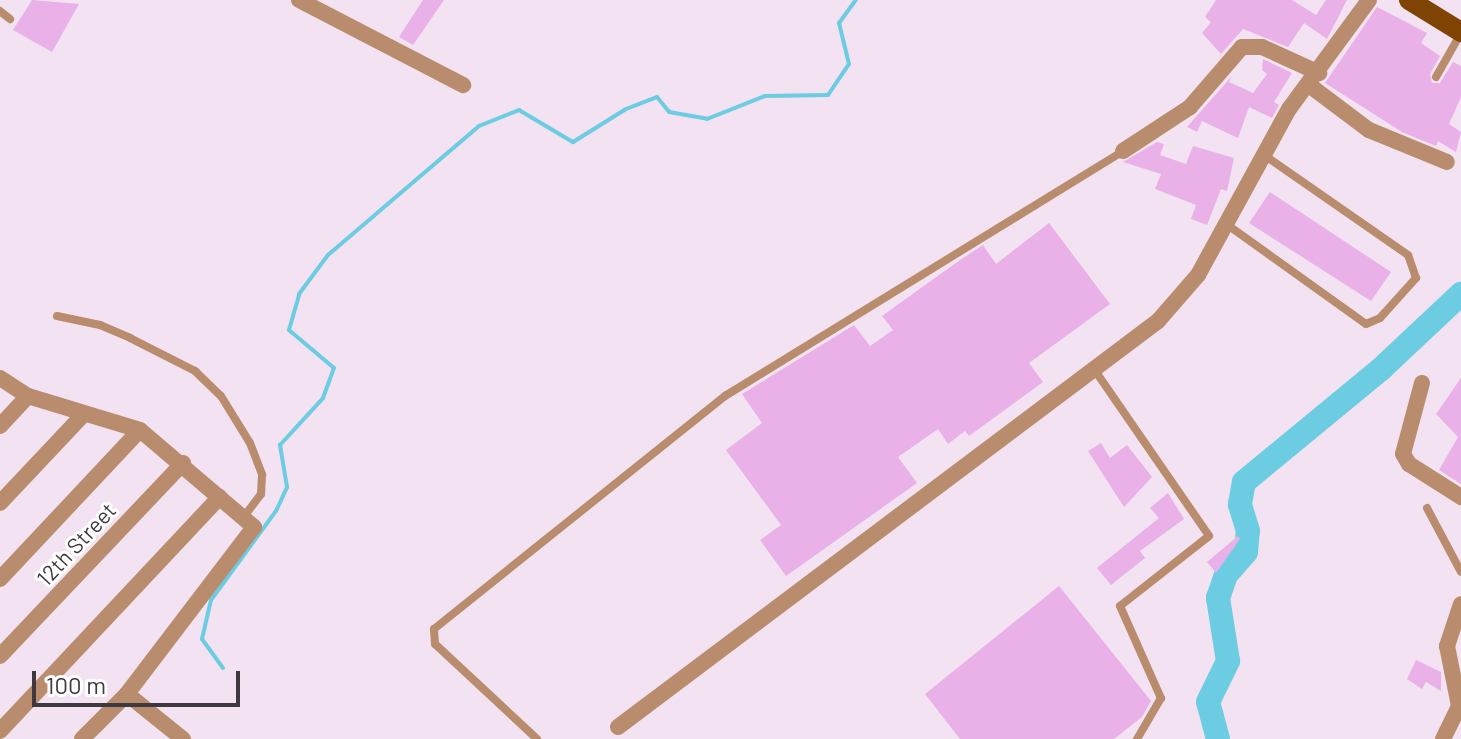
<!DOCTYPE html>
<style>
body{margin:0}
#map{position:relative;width:1461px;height:739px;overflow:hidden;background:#f2e2f2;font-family:Barlow,sans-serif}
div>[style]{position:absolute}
.stream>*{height:4px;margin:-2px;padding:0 2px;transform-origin:2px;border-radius:2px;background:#6ccce1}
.river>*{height:24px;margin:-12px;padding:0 12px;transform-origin:12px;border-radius:12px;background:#6ccce1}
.building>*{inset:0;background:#e9b1e7}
.service>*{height:8px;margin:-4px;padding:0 4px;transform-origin:4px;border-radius:4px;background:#b88c6c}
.minor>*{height:16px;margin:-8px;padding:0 8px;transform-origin:8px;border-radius:8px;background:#b88c6c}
.tertiary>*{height:16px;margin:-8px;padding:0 8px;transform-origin:8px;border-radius:8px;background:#b88c6c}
.primary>*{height:20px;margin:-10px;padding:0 10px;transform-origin:10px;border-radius:10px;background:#7f4303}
span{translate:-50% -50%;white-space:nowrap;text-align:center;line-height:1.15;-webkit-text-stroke:6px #fff;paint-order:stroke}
.street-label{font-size:22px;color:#3f383e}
.scale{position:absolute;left:32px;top:671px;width:208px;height:36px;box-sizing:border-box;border:4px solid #3f383e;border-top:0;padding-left:10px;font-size:24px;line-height:28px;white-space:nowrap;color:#3f383e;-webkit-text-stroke:6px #fff;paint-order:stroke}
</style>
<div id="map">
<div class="stream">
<i style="left:223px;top:668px;width:36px;rotate:-126deg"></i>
<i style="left:202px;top:639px;width:40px;rotate:-77deg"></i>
<i style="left:211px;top:600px;width:110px;rotate:-53.9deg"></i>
<i style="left:276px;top:511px;width:26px;rotate:-65deg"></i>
<i style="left:287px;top:487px;width:43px;rotate:-99.5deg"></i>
<i style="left:280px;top:445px;width:64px;rotate:-47.5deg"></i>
<i style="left:323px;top:398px;width:32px;rotate:-70deg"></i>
<i style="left:334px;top:368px;width:59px;rotate:-139.8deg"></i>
<i style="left:289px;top:330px;width:37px;rotate:-74deg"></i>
<i style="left:299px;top:294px;width:49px;rotate:-53.4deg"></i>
<i style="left:328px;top:255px;width:199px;rotate:-40.5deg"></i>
<i style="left:479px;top:126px;width:43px;rotate:-21.8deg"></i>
<i style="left:519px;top:110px;width:63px;rotate:30.7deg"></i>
<i style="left:573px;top:142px;width:62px;rotate:-31.9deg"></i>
<i style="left:626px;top:109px;width:33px;rotate:-21deg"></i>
<i style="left:657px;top:97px;width:19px;rotate:51deg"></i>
<i style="left:669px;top:112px;width:39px;rotate:10deg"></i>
<i style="left:707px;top:119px;width:62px;rotate:-21.6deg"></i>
<i style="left:765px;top:96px;width:63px;rotate:-0.9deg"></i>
<i style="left:828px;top:95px;width:37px;rotate:-56deg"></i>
<i style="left:849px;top:64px;width:42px;rotate:-103.7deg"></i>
<i style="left:839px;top:23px;width:29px;rotate:-54deg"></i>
</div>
<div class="river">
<i style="left:1218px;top:739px;width:38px;rotate:-105deg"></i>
<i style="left:1208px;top:702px;width:46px;rotate:-64deg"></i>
<i style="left:1228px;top:661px;width:64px;rotate:-99deg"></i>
<i style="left:1218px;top:598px;width:24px;rotate:-71deg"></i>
<i style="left:1226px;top:575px;width:30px;rotate:-49deg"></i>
<i style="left:1246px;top:552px;width:21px;rotate:-85deg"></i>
<i style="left:1248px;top:531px;width:28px;rotate:-107deg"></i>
<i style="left:1240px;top:504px;width:22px;rotate:-80deg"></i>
<i style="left:1244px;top:482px;width:178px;rotate:-39.5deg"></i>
<i style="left:1381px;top:369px;width:110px;rotate:-43.2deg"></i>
</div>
<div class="building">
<i style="clip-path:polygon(32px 0,79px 4px,52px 52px,13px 30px)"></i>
<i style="clip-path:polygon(423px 0,444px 0,413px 45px,399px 37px)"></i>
<i style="clip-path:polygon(1216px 0,1292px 0,1316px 15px,1326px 0,1347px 0,1327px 39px,1304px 23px,1288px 47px,1243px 29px,1221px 54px,1202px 33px,1211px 22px,1205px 17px)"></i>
<i style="clip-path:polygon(1377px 7px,1427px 33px,1421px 43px,1440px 56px,1430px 74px,1432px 83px,1440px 83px,1453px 62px,1461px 66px,1461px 97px,1449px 124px,1461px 132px,1456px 152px,1438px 141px,1436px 146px,1402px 132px,1325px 83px)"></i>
<i style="clip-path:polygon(1263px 59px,1292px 73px,1274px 102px,1279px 105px,1272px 118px,1249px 107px,1238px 138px,1202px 121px,1197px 132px,1187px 127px,1232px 76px,1229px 82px,1253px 93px,1267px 74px,1262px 70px)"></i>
<i style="clip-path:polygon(1157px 142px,1164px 144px,1160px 155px,1186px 164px,1193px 146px,1234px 158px,1227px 191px,1221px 189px,1207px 225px,1191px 219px,1196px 205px,1155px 189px,1161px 174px,1123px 162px)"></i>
<i style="clip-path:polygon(1270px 192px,1391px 272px,1371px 301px,1249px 223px)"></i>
<i style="clip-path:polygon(1049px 223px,1110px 304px,1029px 363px,1043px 382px,969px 436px,965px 431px,948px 444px,938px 429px,898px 457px,917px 483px,786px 576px,760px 540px,781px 525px,726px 450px,762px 423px,742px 394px,854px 325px,870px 346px,893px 330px,882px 316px,960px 260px,983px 245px,996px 264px)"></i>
<i style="clip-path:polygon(1461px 378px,1461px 484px,1439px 470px,1458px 437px,1436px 414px)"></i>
<i style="clip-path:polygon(1101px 443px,1110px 458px,1127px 445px,1152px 477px,1124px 507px,1088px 451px)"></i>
<i style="clip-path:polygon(1168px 493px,1184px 519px,1140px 551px,1145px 558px,1111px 585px,1097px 568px,1159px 518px,1150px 508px)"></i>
<i style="clip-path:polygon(1238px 536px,1240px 539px,1216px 573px,1207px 562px)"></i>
<i style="clip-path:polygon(1059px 586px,1151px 701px,1142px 717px,1114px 739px,960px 739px,925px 694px)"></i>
<i style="clip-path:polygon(1416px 660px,1441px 672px,1441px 691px,1426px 682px,1422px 689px,1407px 679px)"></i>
</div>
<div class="service">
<i style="left:0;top:11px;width:13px;rotate:39deg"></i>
<i style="left:1436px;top:77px;width:51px;rotate:-60.4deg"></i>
<i style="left:1229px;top:226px;width:168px;rotate:35.6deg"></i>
<i style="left:1366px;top:324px;width:15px;rotate:-23deg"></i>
<i style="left:1380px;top:318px;width:54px;rotate:-48deg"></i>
<i style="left:1416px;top:278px;width:24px;rotate:-109deg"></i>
<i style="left:1408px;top:255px;width:175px;rotate:-145.2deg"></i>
<i style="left:57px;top:316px;width:44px;rotate:11.8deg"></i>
<i style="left:100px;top:325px;width:33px;rotate:23deg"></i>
<i style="left:130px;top:338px;width:73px;rotate:26.9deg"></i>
<i style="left:195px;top:371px;width:36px;rotate:44deg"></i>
<i style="left:221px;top:396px;width:55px;rotate:58.3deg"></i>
<i style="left:250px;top:443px;width:34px;rotate:69deg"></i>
<i style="left:262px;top:475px;width:19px;rotate:93deg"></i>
<i style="left:261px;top:494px;width:30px;rotate:127deg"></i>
<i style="left:1096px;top:372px;width:199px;rotate:55.4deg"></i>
<i style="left:1209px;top:536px;width:113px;rotate:141.8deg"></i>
<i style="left:1120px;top:606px;width:101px;rotate:66deg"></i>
<i style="left:1161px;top:698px;width:48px;rotate:120.3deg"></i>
<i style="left:1427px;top:508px;width:72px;rotate:62deg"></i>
<i style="left:537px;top:739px;width:139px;rotate:-137deg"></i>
<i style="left:435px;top:644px;width:15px;rotate:-94deg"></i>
<i style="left:434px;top:629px;width:373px;rotate:-38.7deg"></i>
<i style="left:725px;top:396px;width:467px;rotate:-31.6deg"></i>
</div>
<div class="minor">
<i style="left:299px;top:0;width:185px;rotate:27.4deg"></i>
<i style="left:1309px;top:85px;width:75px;rotate:36.9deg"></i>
<i style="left:1369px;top:130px;width:84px;rotate:22.3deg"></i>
<i style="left:1123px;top:151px;width:80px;rotate:-33.3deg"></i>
<i style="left:1190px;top:107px;width:79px;rotate:-49.1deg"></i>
<i style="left:1242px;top:47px;width:20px"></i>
<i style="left:1262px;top:47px;width:63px;rotate:24.5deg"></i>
<i style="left:0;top:378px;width:33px;rotate:33deg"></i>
<i style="left:28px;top:396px;width:117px;rotate:16.9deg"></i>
<i style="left:140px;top:430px;width:150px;rotate:40.4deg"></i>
<i style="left:254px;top:527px;width:210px;rotate:127.3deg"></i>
<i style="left:1422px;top:383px;width:73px;rotate:105deg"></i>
<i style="left:1403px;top:454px;width:12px;rotate:59deg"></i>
<i style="left:1409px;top:464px;width:62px;rotate:32.4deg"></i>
<i style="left:0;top:426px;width:41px;rotate:-47deg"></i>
<i style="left:0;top:503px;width:122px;rotate:-46.7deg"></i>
<i style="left:0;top:579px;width:204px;rotate:-46.8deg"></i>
<i style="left:0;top:656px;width:266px;rotate:-46.5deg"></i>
<i style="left:618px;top:727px;width:676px;rotate:-36.94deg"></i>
<i style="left:1158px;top:321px;width:61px;rotate:-49deg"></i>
<i style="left:1198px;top:275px;width:189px;rotate:-61.3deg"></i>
<i style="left:1289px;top:109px;width:135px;rotate:-53.7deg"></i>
<i style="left:0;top:731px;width:321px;rotate:-46.8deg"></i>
<i style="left:82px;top:739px;width:64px;rotate:-45deg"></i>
<i style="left:127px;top:694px;width:72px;rotate:38.8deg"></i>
</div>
<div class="tertiary">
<i style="left:1443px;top:739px;width:37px;rotate:-64deg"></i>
<i style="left:1459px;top:706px;width:61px;rotate:-101.3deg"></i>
<i style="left:1447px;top:646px;width:44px;rotate:-71.6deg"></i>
</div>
<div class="primary">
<i style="left:1409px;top:0;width:61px;rotate:31.6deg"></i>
</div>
<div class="street-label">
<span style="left:76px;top:544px;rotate:-47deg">12th Street</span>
</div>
<div class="scale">100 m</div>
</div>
